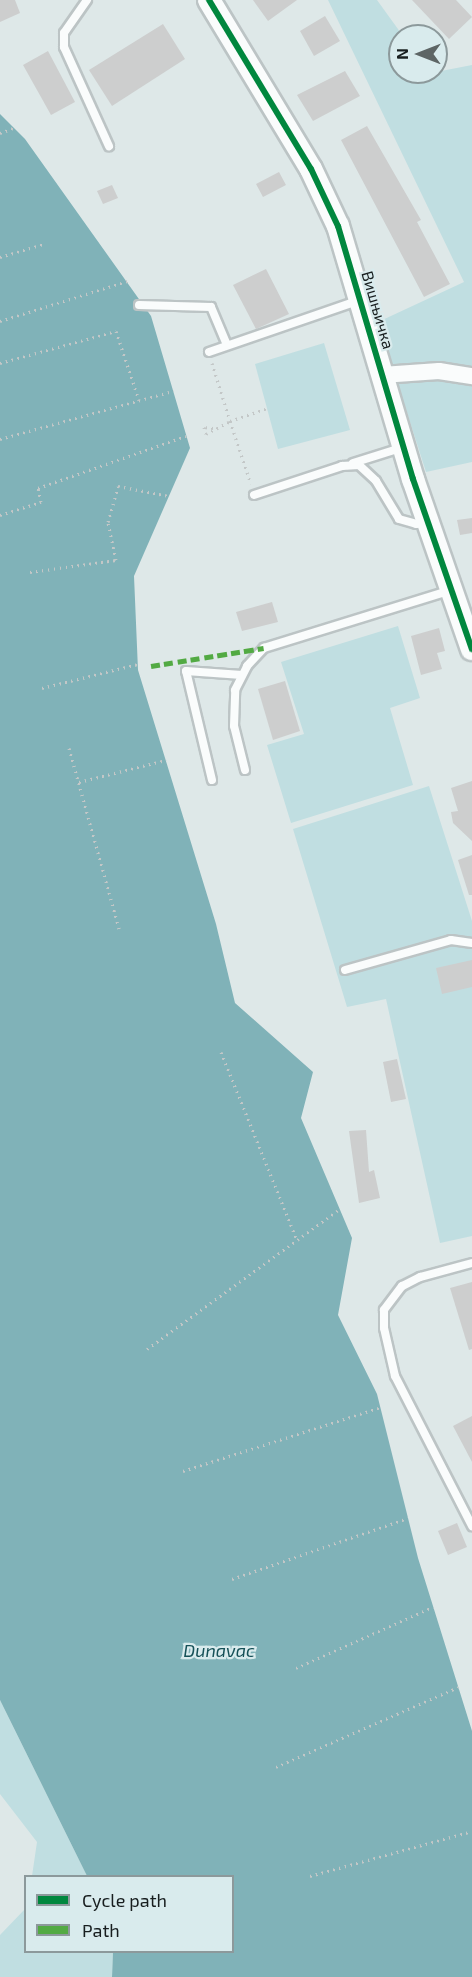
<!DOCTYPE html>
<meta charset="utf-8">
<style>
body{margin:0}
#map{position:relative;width:472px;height:1977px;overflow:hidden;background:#dee8e8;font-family:"Exo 2",sans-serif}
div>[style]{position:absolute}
.green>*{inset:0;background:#c0dee1}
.water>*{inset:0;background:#80b2b8}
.building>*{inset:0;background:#cdcece}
.path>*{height:3px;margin-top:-1.5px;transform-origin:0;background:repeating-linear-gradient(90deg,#c3c7c7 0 1.5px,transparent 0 6px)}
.roads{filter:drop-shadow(2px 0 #bcc4c5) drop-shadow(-2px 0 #bcc4c5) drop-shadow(0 2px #bcc4c5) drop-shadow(0 -2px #bcc4c5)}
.lane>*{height:8px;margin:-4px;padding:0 4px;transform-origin:4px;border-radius:4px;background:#fafcfc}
.street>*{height:16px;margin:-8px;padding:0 8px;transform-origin:8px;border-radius:8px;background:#fafcfc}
.secondary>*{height:22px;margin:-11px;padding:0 11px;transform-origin:11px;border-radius:11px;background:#fafcfc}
.quiet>*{height:4.5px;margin-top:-2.25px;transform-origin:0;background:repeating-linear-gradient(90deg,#52aa43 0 9px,transparent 0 13.5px)}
.cycleway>*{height:6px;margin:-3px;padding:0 3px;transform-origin:3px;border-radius:3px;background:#00873e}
span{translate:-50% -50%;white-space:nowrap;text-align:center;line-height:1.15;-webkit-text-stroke:4.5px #d9ebed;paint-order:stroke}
.street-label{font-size:16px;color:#181e1f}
.water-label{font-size:18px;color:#165158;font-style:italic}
.legend{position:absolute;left:24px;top:1875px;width:210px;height:78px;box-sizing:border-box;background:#d9ebed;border:2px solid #8c999b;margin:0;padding:8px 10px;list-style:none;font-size:18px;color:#181e1f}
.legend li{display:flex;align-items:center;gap:12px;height:30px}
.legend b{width:30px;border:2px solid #8c999b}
.north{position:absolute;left:388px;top:24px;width:60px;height:60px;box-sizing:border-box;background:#d9ebed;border:2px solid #8c999b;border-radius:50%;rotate:270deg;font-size:16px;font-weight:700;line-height:24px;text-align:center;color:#181e1f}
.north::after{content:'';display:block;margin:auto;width:21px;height:27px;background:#5d6565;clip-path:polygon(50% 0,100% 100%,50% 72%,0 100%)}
</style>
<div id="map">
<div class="green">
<i style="clip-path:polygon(328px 0,377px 0,403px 36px,400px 36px,400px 72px,436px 72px,472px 65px,472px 462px,426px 472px,378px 322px,464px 282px)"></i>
<i style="clip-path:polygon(324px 343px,350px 430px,278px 449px,255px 364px)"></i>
<i style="clip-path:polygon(398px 626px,420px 698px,390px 708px,413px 785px,291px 823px,267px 745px,304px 734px,281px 662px)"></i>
<i style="clip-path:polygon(429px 786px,472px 921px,472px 1236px,440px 1243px,386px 999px,347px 1007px,293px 829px)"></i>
<i style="clip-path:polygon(0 1700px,87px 1876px,32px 1876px,37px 1842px,0 1794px)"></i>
<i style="clip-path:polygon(25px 1909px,26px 1952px,113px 1952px,112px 1977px,0 1977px,0 1935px)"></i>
</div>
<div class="water">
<i style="clip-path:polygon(0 114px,25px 139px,151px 316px,190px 448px,134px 576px,138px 670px,216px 924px,235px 1003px,313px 1072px,301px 1118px,352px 1238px,338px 1315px,377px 1394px,418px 1558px,472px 1731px,472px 1977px,112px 1977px,113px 1952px,232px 1952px,232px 1876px,87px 1876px,0 1700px)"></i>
</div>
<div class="building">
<i style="clip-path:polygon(0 0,15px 0,20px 13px,0 22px)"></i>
<i style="clip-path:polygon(253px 0,297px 0,268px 21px)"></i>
<i style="clip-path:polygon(412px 0,456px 0,472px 17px,449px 39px)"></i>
<i style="clip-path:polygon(325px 16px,340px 41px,314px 56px,300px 31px)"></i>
<i style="clip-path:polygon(163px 24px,185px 59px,112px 106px,89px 70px)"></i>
<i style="clip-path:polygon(48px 51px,75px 102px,51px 115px,23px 65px)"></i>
<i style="clip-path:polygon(345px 71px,360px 96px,313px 121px,297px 95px)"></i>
<i style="clip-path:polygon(367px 126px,421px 220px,417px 222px,450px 284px,424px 297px,341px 140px)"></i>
<i style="clip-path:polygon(279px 172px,286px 185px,263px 197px,256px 184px)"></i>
<i style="clip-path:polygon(112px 185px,118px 198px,103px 204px,97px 191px)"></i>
<i style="clip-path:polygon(266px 269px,289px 314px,256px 329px,233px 285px)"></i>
<i style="clip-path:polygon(472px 518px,472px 533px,460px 535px,457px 520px)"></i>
<i style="clip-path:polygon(272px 602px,278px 622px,242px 631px,236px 612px)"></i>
<i style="clip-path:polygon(439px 628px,445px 651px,437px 653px,442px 669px,421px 675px,411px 636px)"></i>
<i style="clip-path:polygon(285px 681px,300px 731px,273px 740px,258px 689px)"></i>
<i style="clip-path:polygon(472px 781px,472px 841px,453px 823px,451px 812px,458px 811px,451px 788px)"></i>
<i style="clip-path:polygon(472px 855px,472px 895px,469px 895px,458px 860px)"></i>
<i style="clip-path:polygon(472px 960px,472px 987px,442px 994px,436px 968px)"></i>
<i style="clip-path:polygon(397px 1059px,406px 1099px,391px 1102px,383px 1062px)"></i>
<i style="clip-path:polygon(366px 1130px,369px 1172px,374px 1170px,380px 1198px,359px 1203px,349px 1131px)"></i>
<i style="clip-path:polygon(472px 1282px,472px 1349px,469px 1350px,450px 1288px)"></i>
<i style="clip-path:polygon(472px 1416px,472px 1462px,453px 1426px)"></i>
<i style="clip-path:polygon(457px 1523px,467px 1547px,448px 1555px,438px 1531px)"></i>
</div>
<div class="path">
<i style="left:0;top:133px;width:14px;rotate:-21deg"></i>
<i style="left:0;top:257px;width:46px;rotate:-16.5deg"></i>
<i style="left:0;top:321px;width:134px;rotate:-17.4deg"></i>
<i style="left:0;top:363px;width:120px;rotate:-15.4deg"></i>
<i style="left:116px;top:331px;width:73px;rotate:71.6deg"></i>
<i style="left:212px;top:363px;width:61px;rotate:72.8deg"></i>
<i style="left:230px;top:421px;width:39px;rotate:-19deg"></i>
<i style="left:213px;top:428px;width:9px;rotate:-174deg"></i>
<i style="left:204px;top:427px;width:7px;rotate:74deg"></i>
<i style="left:206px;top:434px;width:27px;rotate:-28deg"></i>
<i style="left:230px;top:421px;width:66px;rotate:71.6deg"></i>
<i style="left:0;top:439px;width:180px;rotate:-15.5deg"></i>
<i style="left:0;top:515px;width:43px;rotate:-17.6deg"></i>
<i style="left:41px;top:502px;width:14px;rotate:-102deg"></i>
<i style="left:38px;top:488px;width:157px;rotate:-19.4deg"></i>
<i style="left:30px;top:572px;width:87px;rotate:-7.9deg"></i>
<i style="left:116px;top:560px;width:39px;rotate:-102deg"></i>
<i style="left:108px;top:522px;width:37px;rotate:-74deg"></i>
<i style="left:118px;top:486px;width:52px;rotate:11.1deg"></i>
<i style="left:42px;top:688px;width:99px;rotate:-14deg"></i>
<i style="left:69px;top:748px;width:191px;rotate:74.5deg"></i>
<i style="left:79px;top:782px;width:90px;rotate:-14.2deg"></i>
<i style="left:221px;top:1052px;width:203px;rotate:68deg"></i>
<i style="left:147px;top:1349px;width:238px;rotate:-36deg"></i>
<i style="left:183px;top:1471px;width:208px;rotate:-17.9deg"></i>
<i style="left:232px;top:1579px;width:186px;rotate:-19.1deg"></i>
<i style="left:296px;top:1668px;width:150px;rotate:-24deg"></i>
<i style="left:276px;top:1767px;width:199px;rotate:-23.7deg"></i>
<i style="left:310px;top:1876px;width:168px;rotate:-15.5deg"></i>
</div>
<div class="roads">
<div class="lane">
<i style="left:87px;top:0;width:40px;rotate:124.9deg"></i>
<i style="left:64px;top:33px;width:14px;rotate:90deg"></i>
<i style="left:64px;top:47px;width:109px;rotate:65.6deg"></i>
<i style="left:139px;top:305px;width:72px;rotate:1.6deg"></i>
<i style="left:211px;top:307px;width:41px;rotate:67.2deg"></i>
<i style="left:209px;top:352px;width:157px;rotate:-19deg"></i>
<i style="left:353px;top:463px;width:50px;rotate:-17.4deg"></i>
<i style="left:254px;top:495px;width:93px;rotate:-18.2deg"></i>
<i style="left:342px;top:466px;width:17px;rotate:-3deg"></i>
<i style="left:359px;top:465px;width:23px;rotate:43deg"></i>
<i style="left:376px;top:481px;width:44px;rotate:58.8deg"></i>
<i style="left:399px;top:519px;width:18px;rotate:16deg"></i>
<i style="left:416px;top:524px;width:10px;rotate:-17deg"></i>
<i style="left:245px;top:770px;width:45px;rotate:-104deg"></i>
<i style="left:234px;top:726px;width:36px;rotate:-88deg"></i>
<i style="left:235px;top:690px;width:27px;rotate:-63deg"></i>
<i style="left:247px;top:666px;width:25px;rotate:-47deg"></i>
<i style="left:264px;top:648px;width:196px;rotate:-17.2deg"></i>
<i style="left:212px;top:780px;width:112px;rotate:-103.4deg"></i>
<i style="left:186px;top:671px;width:56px;rotate:4.1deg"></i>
<i style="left:345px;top:970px;width:110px;rotate:-15.8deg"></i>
<i style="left:451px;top:940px;width:21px;rotate:8deg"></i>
<i style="left:472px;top:1263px;width:54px;rotate:164.9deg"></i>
<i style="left:420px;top:1277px;width:20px;rotate:153deg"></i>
<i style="left:402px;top:1286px;width:30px;rotate:127deg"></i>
<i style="left:384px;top:1310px;width:18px;rotate:90deg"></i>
<i style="left:384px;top:1328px;width:49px;rotate:77.1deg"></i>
<i style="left:395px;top:1376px;width:169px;rotate:62.8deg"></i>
</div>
<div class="street">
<i style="left:382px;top:375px;width:57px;rotate:-4deg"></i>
<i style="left:439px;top:371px;width:33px;rotate:9deg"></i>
</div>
<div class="secondary">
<i style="left:209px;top:0;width:197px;rotate:58.9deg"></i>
<i style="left:311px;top:169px;width:63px;rotate:64.7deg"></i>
<i style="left:338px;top:226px;width:264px;rotate:73.5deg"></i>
<i style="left:413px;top:479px;width:180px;rotate:70.9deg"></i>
</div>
</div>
<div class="quiet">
<i style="left:151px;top:666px;width:114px;rotate:-9.1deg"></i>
</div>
<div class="cycleway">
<i style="left:209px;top:0;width:197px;rotate:58.9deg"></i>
<i style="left:311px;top:169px;width:63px;rotate:64.7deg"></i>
<i style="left:338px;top:226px;width:264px;rotate:73.5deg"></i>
<i style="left:413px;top:479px;width:180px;rotate:70.9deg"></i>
</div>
<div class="street-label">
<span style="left:378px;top:310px;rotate:74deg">Вишњичка</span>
</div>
<div class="water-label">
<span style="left:219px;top:1650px">Dunavac</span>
</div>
<ul class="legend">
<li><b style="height:8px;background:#00873e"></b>Cycle path</li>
<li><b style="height:8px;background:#52aa43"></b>Path</li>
</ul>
<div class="north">N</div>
</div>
